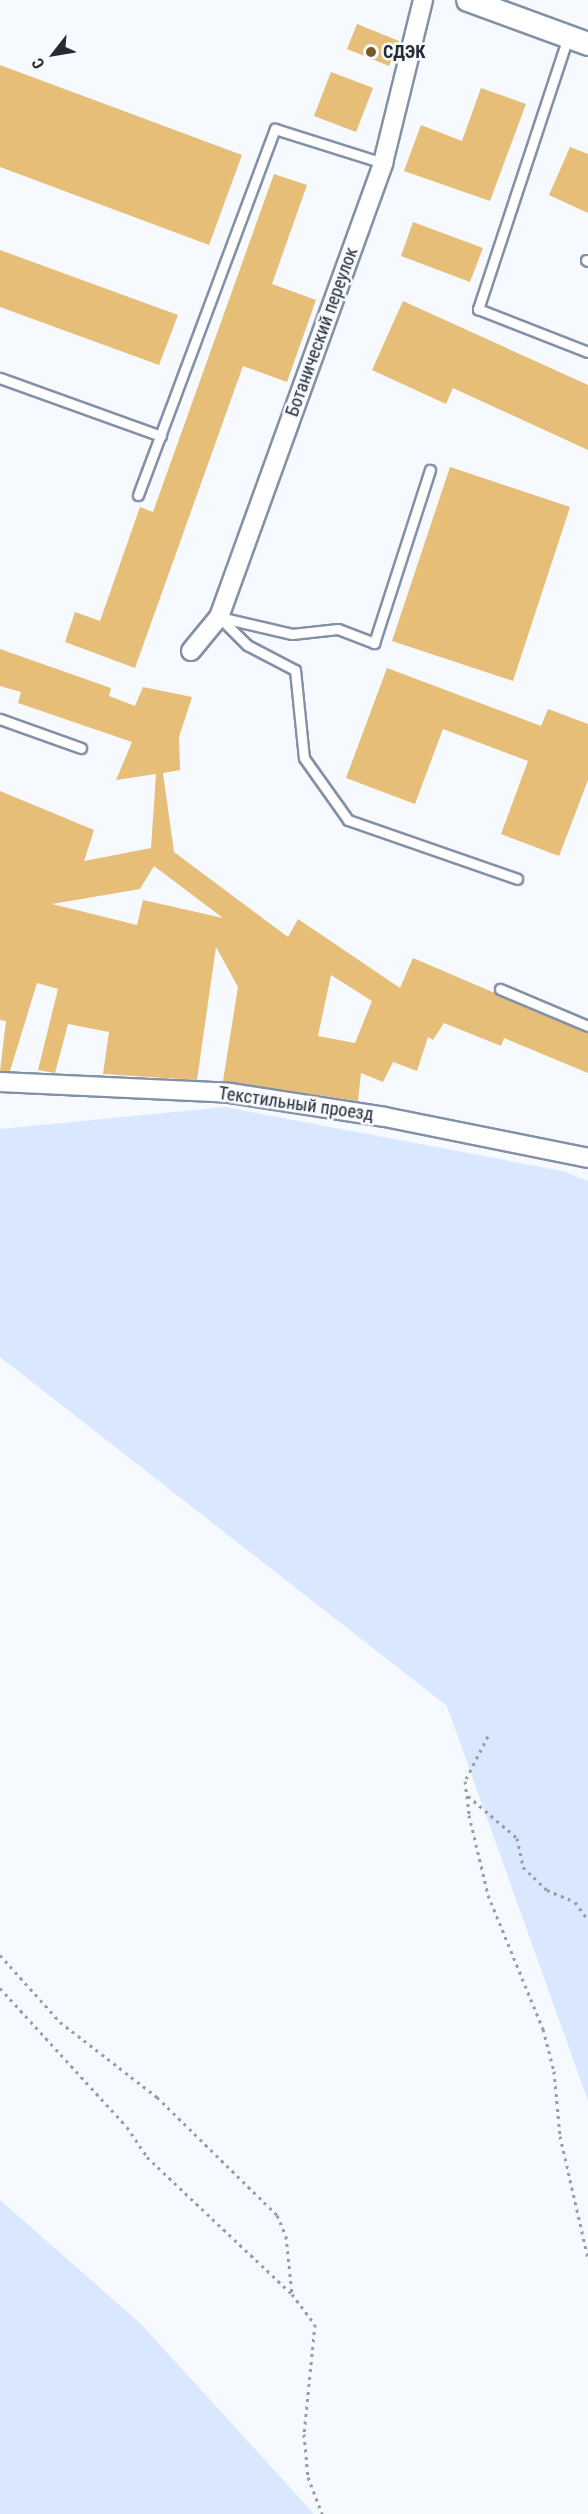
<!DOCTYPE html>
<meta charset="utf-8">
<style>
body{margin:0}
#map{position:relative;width:588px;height:2514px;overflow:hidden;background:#f6f9fe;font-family:"Roboto Condensed",sans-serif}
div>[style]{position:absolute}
.green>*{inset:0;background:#dae8ff}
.building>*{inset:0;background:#e6be78}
.path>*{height:3px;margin-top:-1.5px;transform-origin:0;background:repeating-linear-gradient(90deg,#999da4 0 3px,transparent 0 7.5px)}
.roads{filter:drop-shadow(2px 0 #8291a7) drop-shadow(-2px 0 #8291a7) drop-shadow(0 2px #8291a7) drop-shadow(0 -2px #8291a7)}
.service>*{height:9px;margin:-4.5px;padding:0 4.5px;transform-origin:4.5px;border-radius:4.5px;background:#fff}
.minor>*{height:18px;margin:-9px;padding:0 9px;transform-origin:9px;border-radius:9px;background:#fff}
.tertiary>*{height:22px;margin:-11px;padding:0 11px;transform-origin:11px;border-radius:11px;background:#fff}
.dots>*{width:16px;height:16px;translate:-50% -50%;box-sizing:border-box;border:3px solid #f6f9fe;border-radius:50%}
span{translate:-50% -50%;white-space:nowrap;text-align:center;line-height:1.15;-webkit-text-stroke:5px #f6f9fe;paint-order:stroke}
.poi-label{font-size:18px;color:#262c35;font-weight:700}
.left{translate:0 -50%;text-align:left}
.street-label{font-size:18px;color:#262c35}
.north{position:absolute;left:24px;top:24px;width:60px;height:60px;-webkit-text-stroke:4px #f6f9fe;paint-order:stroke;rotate:239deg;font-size:16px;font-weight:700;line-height:24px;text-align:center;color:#262c35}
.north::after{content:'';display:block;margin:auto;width:21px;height:27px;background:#262c35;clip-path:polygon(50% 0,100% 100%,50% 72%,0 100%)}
</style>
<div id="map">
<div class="green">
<i style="clip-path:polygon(225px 1107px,562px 1171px,588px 1181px,588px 2101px,447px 1706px,0 1357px,0 1129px)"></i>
<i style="clip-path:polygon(0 2200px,141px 2324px,314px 2514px,0 2514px)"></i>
</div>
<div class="building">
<i style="clip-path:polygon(357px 24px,399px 41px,389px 66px,347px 49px)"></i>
<i style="clip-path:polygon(0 65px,242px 155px,209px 245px,0 167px)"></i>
<i style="clip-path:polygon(331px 72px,373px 88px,356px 132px,314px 116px)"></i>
<i style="clip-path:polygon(481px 88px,526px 104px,490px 201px,404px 171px,421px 125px,462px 141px)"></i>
<i style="clip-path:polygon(570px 147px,588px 154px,588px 213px,549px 195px)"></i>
<i style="clip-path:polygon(274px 174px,307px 185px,272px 284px,316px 300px,287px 382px,243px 366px,135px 668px,65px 642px,75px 612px,100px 621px,140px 507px,153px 512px)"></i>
<i style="clip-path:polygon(413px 222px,483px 248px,470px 282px,401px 256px)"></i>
<i style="clip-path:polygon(0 250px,178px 315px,159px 365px,0 307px)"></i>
<i style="clip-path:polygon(403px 301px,588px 385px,588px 450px,453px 388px,446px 404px,372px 370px)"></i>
<i style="clip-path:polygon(450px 467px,570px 507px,513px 681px,392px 641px)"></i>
<i style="clip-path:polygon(evenodd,0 649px,111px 688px,109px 696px,135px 706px,143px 687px,192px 697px,179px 737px,180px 770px,163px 773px,174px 852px,288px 937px,298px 919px,400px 988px,413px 958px,588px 1033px,588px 1073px,504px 1038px,501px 1046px,444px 1023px,433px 1040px,428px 1037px,417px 1071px,393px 1062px,383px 1082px,361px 1073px,358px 1101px,223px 1081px,238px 987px,216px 947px,197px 1080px,103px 1074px,109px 1032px,68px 1024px,55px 1073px,38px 1070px,58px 989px,37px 983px,10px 1071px,0 1071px,6px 1021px,0 1020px,0 791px,94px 830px,84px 861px,151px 848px,156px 774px,116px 780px,132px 742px,18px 703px,21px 692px,0 686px,0 649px,154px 866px,223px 918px,143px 900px,137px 925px,52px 904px,140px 889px,154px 866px,0 649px,331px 975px,372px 1001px,355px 1043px,318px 1036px,331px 975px)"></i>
<i style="clip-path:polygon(387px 668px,541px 726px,548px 709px,588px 724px,588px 780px,559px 856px,501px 834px,528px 761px,443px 729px,415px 804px,346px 778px)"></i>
</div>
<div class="path">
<i style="left:488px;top:1736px;width:51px;rotate:117.1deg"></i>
<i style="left:465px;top:1781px;width:34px;rotate:83deg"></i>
<i style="left:469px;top:1815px;width:82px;rotate:76.6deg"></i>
<i style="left:488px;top:1895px;width:145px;rotate:67.7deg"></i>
<i style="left:543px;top:2029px;width:43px;rotate:75.3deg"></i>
<i style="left:554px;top:2071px;width:65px;rotate:84.7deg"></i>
<i style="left:560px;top:2136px;width:125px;rotate:77.1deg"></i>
<i style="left:468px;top:1796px;width:65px;rotate:40.6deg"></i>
<i style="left:517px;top:1838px;width:30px;rotate:78deg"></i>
<i style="left:523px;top:1867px;width:33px;rotate:44deg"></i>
<i style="left:547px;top:1890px;width:30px;rotate:23deg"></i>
<i style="left:575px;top:1902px;width:22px;rotate:54deg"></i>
<i style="left:0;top:1955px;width:90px;rotate:48.2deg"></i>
<i style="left:60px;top:2022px;width:123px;rotate:37.7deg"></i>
<i style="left:157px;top:2097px;width:168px;rotate:44.5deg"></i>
<i style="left:277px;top:2215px;width:23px;rotate:67deg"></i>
<i style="left:286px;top:2236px;width:58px;rotate:84.1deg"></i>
<i style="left:0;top:1988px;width:188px;rotate:47.6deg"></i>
<i style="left:127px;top:2127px;width:36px;rotate:56deg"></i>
<i style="left:147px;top:2157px;width:199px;rotate:43.4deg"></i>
<i style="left:292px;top:2294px;width:38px;rotate:53deg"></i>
<i style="left:315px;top:2324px;width:111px;rotate:95.7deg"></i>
<i style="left:304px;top:2434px;width:43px;rotate:84.7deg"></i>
<i style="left:308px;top:2477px;width:40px;rotate:69deg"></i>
</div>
<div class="roads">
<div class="service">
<i style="left:568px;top:37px;width:287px;rotate:108.3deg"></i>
<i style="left:478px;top:309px;width:118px;rotate:21.4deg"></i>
<i style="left:586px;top:260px;width:2px;rotate:27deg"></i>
<i style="left:0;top:378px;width:171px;rotate:19.8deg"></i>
<i style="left:138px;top:495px;width:391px;rotate:-69.5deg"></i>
<i style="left:275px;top:129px;width:113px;rotate:17.5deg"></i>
<i style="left:219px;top:617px;width:40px;rotate:45deg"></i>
<i style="left:247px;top:645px;width:54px;rotate:27.5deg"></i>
<i style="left:295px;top:670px;width:88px;rotate:84.2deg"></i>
<i style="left:304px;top:758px;width:76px;rotate:54.6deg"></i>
<i style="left:348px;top:820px;width:179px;rotate:19.2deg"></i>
<i style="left:219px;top:617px;width:75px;rotate:13.1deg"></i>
<i style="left:292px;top:634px;width:46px;rotate:-6.2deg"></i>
<i style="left:338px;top:629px;width:39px;rotate:21deg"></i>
<i style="left:374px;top:643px;width:182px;rotate:-72.1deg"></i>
<i style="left:0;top:719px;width:86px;rotate:19.7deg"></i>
<i style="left:500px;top:989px;width:95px;rotate:22.8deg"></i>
</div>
<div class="minor">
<i style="left:191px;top:651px;width:44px;rotate:-50.5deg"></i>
<i style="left:219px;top:617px;width:483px;rotate:-70.1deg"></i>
<i style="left:383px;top:163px;width:168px;rotate:-76.2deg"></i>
<i style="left:0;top:1082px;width:230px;rotate:2.7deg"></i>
<i style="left:230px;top:1093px;width:157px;rotate:8.8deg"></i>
<i style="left:385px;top:1117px;width:207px;rotate:11.4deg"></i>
</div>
<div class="tertiary">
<i style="left:468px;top:0;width:128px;rotate:20.1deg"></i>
</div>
</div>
<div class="dots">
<i style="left:371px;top:52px;background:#755b2c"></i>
</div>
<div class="poi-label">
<span class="left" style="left:383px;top:52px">СДЭК</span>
</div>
<div class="street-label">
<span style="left:322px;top:332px;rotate:-70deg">Ботанический переулок</span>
<span style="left:296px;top:1104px;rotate:8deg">Текстильный проезд</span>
</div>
<div class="north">С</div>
</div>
